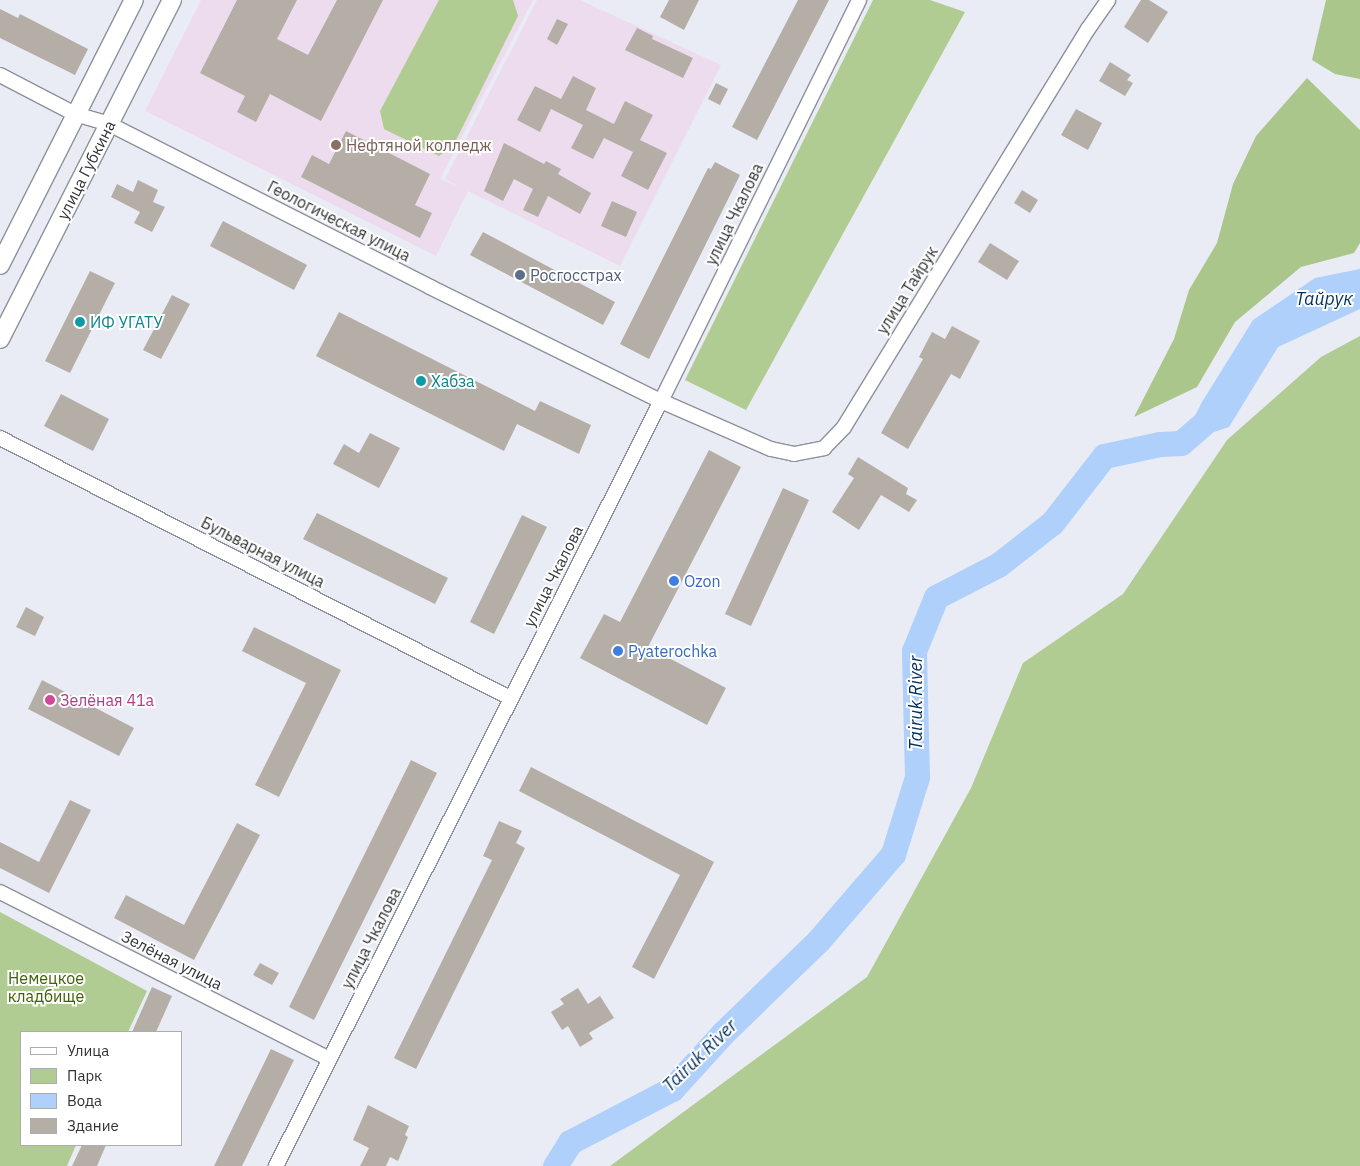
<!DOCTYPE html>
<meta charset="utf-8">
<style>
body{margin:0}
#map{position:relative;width:1360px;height:1166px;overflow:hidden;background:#e9ecf5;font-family:"IBM Plex Sans",sans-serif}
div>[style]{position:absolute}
.education>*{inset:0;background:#eddcee}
.green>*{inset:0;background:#b0cc92}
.forest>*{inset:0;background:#aac68b}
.water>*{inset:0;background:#aed0fa}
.river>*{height:25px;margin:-12.5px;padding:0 12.5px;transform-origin:12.5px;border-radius:12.5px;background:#aed0fa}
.building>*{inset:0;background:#b4aea7}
.roads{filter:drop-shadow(1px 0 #8d9199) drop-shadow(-1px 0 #8d9199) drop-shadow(0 1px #8d9199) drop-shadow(0 -1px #8d9199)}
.minor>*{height:14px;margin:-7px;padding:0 7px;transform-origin:7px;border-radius:7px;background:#fff}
.major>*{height:18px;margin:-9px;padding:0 9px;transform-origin:9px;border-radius:9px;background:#fff}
.dots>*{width:14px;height:14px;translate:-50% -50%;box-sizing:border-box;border:2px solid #fff;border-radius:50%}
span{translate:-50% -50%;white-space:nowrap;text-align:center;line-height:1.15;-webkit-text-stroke:4px #fff;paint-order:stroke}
.education-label{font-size:16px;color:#785e54}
.left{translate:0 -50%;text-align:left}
.street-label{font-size:16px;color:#323336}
.service-label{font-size:16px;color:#4e5e75}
.culture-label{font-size:16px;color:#0d838f}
.shop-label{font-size:16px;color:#366cbe}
.hotel-label{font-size:16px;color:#b23c85}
.park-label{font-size:16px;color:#406005}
.water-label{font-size:18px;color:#022f5c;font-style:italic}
.legend{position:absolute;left:20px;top:1031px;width:162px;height:115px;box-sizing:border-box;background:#fff;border:1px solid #adadaf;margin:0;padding:6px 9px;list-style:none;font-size:15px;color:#323336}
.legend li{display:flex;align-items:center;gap:10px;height:25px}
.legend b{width:25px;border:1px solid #adadaf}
</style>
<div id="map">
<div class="education">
<i style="clip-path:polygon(201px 0,533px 0,440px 179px,459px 187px,445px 179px,537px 0,580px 0,721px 65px,620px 266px,468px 191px,436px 256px,145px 111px)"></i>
</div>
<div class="green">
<i style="clip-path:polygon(439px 0,513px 0,518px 16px,453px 146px,439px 156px,384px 129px,380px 111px)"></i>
<i style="clip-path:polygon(873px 0,930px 0,965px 12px,746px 410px,685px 380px)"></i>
<i style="clip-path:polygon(1360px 336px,1360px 1166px,610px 1166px,867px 977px,971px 788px,1023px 663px,1123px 594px,1227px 440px,1321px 357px)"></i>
<i style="clip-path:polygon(0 912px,147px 991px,128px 1032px,21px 1032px,21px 1145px,76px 1145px,67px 1166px,0 1166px)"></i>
</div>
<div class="forest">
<i style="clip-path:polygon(1326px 0,1360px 0,1360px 79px,1335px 74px,1312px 60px)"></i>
<i style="clip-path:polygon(1307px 78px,1360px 130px,1360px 243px,1354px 253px,1301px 267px,1235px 322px,1197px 387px,1134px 417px,1174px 339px,1189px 290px,1217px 243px,1233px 184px,1256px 136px)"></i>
</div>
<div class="water">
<i style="clip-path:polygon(1360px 269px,1360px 309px,1278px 347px,1229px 427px,1181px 443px,1202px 402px,1253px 320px,1315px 278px)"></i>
</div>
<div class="river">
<i style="left:555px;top:1166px;width:28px;rotate:-58deg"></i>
<i style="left:570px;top:1142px;width:115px;rotate:-27.5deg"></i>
<i style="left:672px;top:1089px;width:76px;rotate:-47.7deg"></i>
<i style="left:723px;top:1033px;width:132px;rotate:-44.1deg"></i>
<i style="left:818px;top:941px;width:115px;rotate:-49.2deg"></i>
<i style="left:893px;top:854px;width:81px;rotate:-72.7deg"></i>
<i style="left:917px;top:777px;width:126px;rotate:-91.4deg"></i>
<i style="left:914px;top:651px;width:58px;rotate:-67.8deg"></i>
<i style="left:936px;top:597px;width:70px;rotate:-27.3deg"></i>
<i style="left:998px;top:565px;width:68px;rotate:-37.9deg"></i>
<i style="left:1052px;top:523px;width:85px;rotate:-52.2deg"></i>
<i style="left:1104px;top:456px;width:57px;rotate:-12.1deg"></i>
<i style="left:1160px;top:444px;width:21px;rotate:-3deg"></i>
<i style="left:1181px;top:443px;width:33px;rotate:-41deg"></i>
</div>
<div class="building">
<i style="clip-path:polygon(237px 0,297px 0,277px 39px,308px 55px,337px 0,383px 0,321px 121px,270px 94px,256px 122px,237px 112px,245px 96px,200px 73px)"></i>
<i style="clip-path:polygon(669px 0,699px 0,684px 30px,660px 17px)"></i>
<i style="clip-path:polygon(798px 0,829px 0,757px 140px,732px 127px)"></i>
<i style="clip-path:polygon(1141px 0,1149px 0,1168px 12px,1148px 43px,1124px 27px)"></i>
<i style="clip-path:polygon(0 9px,18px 18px,20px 14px,88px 49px,75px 75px,0 38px)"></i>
<i style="clip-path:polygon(557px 19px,568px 24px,557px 45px,547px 39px)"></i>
<i style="clip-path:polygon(637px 28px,653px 36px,652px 39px,693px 58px,683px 78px,625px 50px)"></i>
<i style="clip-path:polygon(1110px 62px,1131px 75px,1127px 80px,1133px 83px,1125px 96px,1099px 81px)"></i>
<i style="clip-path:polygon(573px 76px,596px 88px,586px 110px,614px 124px,625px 101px,653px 115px,640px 140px,667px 153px,648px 190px,621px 176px,633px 152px,604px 138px,593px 159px,571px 148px,583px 125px,551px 109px,540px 132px,517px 120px,535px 86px,561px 99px)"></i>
<i style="clip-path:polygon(716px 83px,728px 89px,720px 105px,708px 99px)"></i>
<i style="clip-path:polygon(1076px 109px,1102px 123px,1088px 150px,1061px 135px)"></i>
<i style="clip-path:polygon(346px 131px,430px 174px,415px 205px,432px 213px,420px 238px,301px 177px,312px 155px,329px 164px)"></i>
<i style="clip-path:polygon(504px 143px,544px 164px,546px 161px,561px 169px,558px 174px,591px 193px,580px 214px,548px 196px,538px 217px,523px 210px,533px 189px,514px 179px,503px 201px,484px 191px)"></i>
<i style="clip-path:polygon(715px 162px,740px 175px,649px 359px,620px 344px,708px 168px,711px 169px)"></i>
<i style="clip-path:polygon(138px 180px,158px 190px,153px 202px,165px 207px,152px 232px,134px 223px,140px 212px,111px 197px,117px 184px,133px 192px)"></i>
<i style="clip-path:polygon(1022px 190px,1038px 200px,1030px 213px,1014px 203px)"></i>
<i style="clip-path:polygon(612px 201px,637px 212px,626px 237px,601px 226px)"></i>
<i style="clip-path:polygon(223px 221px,307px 265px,294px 290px,210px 246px)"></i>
<i style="clip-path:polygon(483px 232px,615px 302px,603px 325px,470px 255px)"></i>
<i style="clip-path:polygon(990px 243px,1019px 261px,1007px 280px,978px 262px)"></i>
<i style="clip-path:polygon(90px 271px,115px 283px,70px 373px,45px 361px)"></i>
<i style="clip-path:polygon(172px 295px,190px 304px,161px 359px,143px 350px)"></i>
<i style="clip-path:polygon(339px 312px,535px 411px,540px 401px,591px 425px,579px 454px,517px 424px,504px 451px,316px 356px)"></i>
<i style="clip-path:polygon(952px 326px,980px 341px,960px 379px,951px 374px,908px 449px,881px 433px,923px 359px,919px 357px,932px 332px,945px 339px)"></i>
<i style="clip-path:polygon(61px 394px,109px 419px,93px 451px,44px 426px)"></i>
<i style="clip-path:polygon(370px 433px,400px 448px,379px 488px,333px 464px,344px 444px,359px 453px)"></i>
<i style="clip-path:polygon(709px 450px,741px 467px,648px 647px,726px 688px,707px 725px,580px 658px,604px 614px,620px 622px)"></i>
<i style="clip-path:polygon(858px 457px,908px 488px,906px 494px,917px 500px,909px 512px,881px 495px,859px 530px,832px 512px,854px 478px,848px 474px)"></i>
<i style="clip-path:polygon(783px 488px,809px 500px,751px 626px,725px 614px)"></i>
<i style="clip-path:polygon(317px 513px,448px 578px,435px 604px,303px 539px)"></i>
<i style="clip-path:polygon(522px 515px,547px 527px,494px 634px,470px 622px)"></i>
<i style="clip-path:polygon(26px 607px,44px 617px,35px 636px,16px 627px)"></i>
<i style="clip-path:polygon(254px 627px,341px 670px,279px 797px,255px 785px,306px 683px,242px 651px)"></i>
<i style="clip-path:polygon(42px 680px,134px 728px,119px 756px,28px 709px)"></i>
<i style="clip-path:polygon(411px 760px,437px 773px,314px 1020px,289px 1007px)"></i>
<i style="clip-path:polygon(531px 767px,714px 862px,654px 979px,632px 967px,680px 875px,519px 791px)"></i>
<i style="clip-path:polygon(70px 800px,91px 810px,49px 893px,0 868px,0 842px,39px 862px)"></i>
<i style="clip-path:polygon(499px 821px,522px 831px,516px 843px,525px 848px,416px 1069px,394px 1058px,492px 860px,483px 856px)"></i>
<i style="clip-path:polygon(237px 823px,260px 835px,194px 960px,114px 918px,126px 895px,184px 925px)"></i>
<i style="clip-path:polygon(260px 963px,279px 973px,272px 985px,253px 975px)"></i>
<i style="clip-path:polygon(152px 987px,172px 996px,156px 1032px,132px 1032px)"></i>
<i style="clip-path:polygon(578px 988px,588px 1004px,600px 996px,614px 1018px,589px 1033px,593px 1039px,580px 1047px,568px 1026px,562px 1030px,551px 1012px,564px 1004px,560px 999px)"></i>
<i style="clip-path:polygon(271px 1049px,294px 1060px,242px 1166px,214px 1166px)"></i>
<i style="clip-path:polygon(368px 1105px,409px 1126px,405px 1135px,408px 1137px,398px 1161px,390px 1157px,386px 1166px,360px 1166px,369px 1148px,353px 1140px)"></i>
<i style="clip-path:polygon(82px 1145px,106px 1145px,97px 1166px,72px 1166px)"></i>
</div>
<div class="roads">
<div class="minor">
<i style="left:0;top:75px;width:85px;rotate:27.5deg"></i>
<i style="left:75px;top:114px;width:35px;rotate:16deg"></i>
<i style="left:109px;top:124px;width:360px;rotate:26.9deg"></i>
<i style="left:430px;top:287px;width:258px;rotate:26.3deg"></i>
<i style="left:661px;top:401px;width:120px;rotate:23.6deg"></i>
<i style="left:771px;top:449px;width:24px;rotate:12deg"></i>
<i style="left:794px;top:454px;width:31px;rotate:-11deg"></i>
<i style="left:824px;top:448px;width:29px;rotate:-46deg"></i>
<i style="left:844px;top:427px;width:467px;rotate:-58.5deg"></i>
<i style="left:1088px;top:29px;width:35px;rotate:-55deg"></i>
<i style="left:0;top:438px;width:572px;rotate:27.01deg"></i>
<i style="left:0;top:892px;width:369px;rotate:26.9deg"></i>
<i style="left:276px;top:1166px;width:856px;rotate:-63.29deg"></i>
<i style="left:661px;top:401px;width:447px;rotate:-63.7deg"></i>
</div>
<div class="major">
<i style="left:0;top:265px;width:297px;rotate:-63.2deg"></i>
<i style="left:0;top:339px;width:380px;rotate:-63.1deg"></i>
</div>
</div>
<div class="dots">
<i style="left:336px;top:145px;background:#8d6e63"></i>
<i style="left:520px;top:275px;background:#5c6f8a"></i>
<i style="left:80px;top:322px;background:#0f9aa8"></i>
<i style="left:421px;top:381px;background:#0f9aa8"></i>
<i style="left:674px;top:581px;background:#3f7fe0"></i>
<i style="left:618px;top:651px;background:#3f7fe0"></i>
<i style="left:50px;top:700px;background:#d1479c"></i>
</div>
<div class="education-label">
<span class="left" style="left:346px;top:145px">Нефтяной колледж</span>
</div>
<div class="street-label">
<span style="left:86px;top:170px;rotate:-63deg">улица Губкина</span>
<span style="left:734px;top:214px;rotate:-64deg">улица Чкалова</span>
<span style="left:339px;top:221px;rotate:27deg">Геологическая улица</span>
<span style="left:907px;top:290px;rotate:-58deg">улица Тайрук</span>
<span style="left:263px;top:552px;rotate:27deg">Бульварная улица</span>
<span style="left:553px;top:576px;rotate:-63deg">улица Чкалова</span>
<span style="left:371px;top:938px;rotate:-63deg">улица Чкалова</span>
<span style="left:172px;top:960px;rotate:27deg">Зелёная улица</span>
</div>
<div class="service-label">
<span class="left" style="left:530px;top:275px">Росгосстрах</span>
</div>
<div class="culture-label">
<span class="left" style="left:90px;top:322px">ИФ УГАТУ</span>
<span class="left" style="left:431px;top:381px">Хабза</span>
</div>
<div class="shop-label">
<span class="left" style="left:684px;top:581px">Ozon</span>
<span class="left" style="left:628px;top:651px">Pyaterochka</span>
</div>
<div class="hotel-label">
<span class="left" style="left:60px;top:700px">Зелёная 41а</span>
</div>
<div class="park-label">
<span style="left:46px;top:987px">Немецкое<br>кладбище</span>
</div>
<div class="water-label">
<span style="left:1324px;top:299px">Тайрук</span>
<span style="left:916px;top:703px;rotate:-90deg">Tairuk River</span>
<span style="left:700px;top:1056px;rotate:-44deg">Tairuk River</span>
</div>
<ul class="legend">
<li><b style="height:6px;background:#fff"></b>Улица</li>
<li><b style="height:14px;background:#b0cc92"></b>Парк</li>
<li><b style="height:14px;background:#aed0fa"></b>Вода</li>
<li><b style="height:14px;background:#b4aea7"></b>Здание</li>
</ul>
</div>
